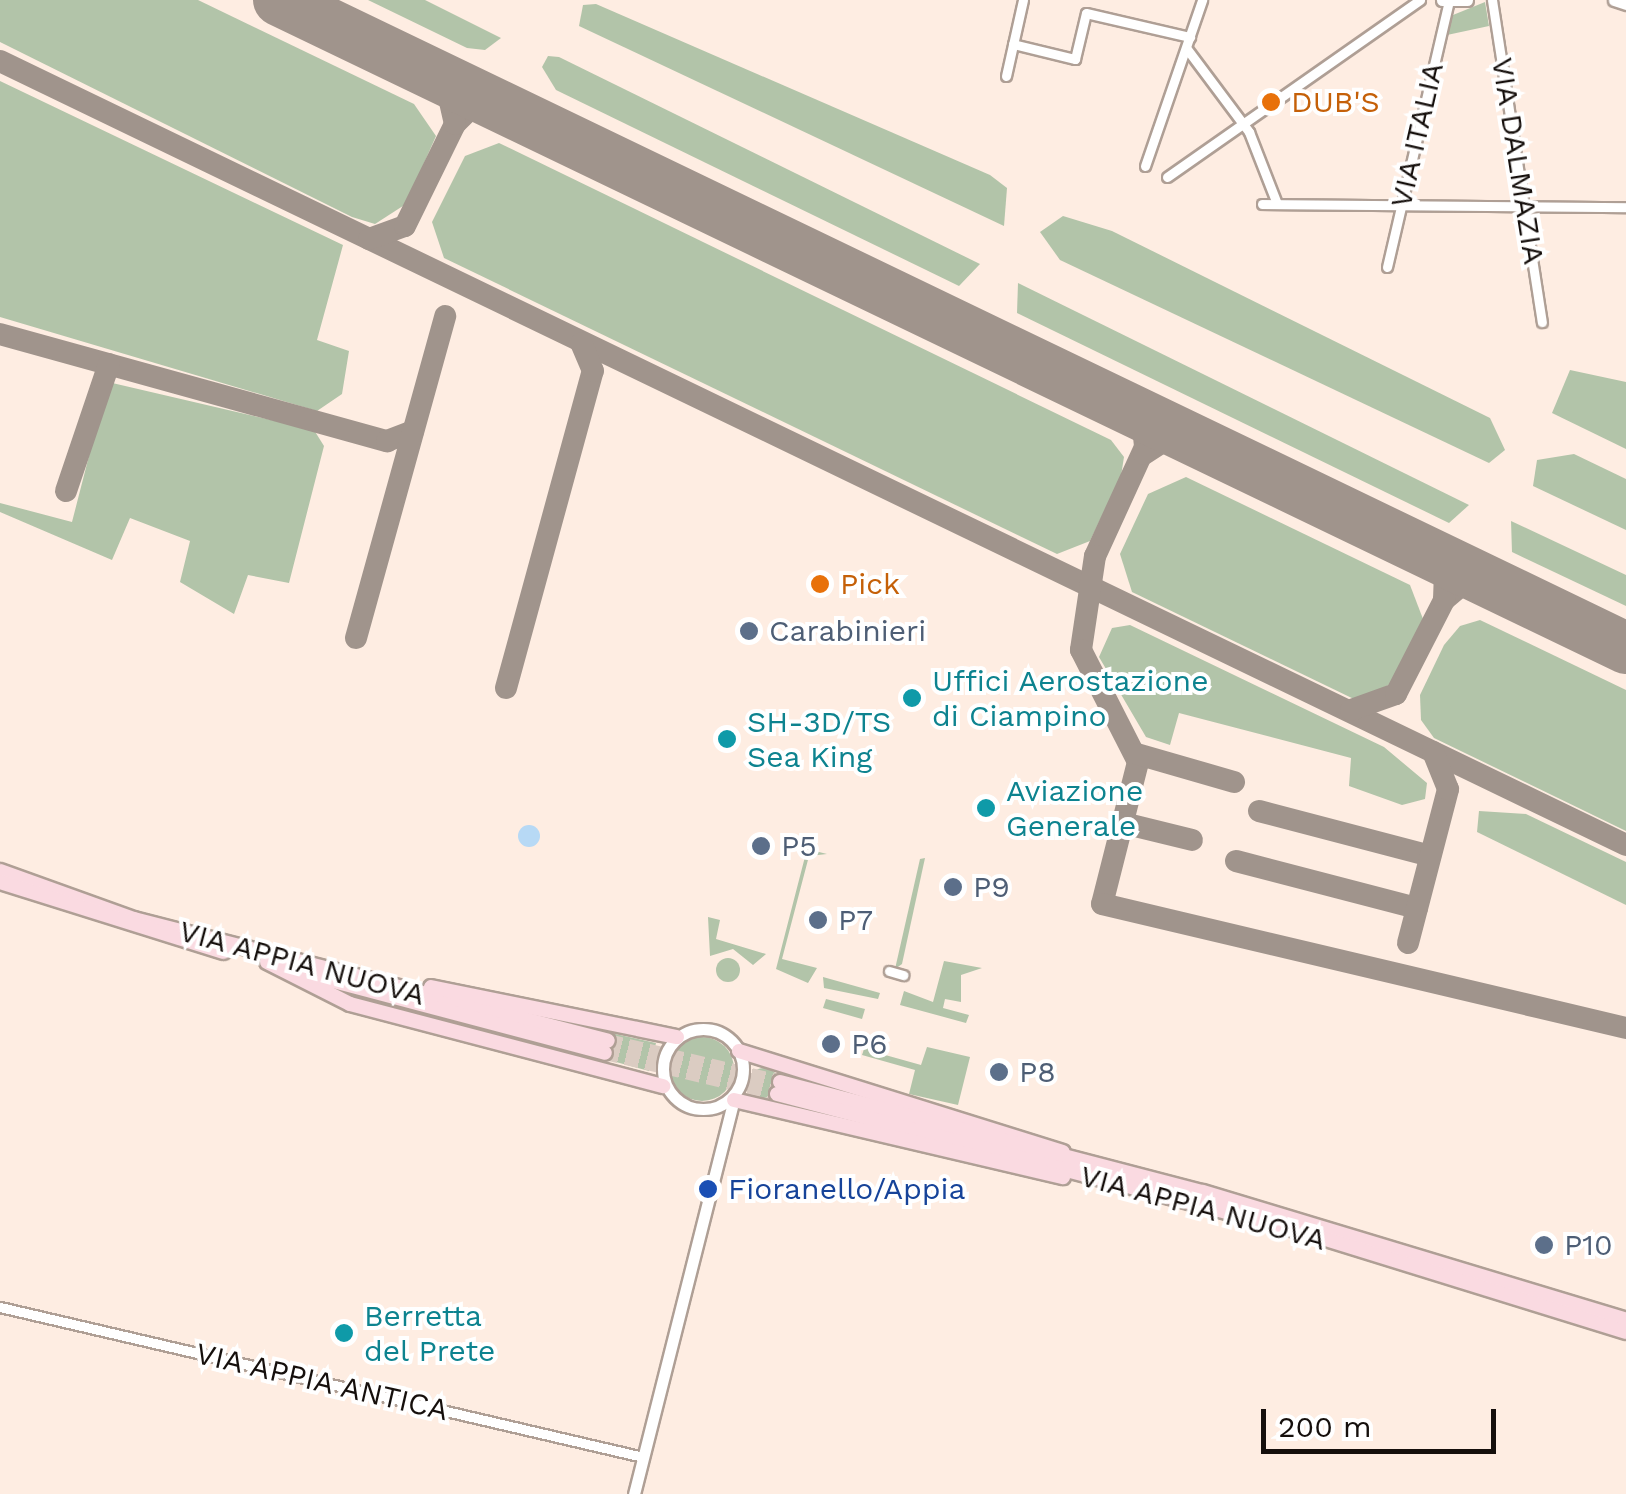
<!DOCTYPE html>
<style>
body{margin:0}
#map{position:relative;width:1626px;height:1494px;overflow:hidden;background:#feede2;font-family:"Work Sans",sans-serif}
div>[style]{position:absolute}
.green>*{inset:0;background:#b2c4a9}
.round{border-radius:50%}
.water>*{inset:0;background:#b7d9f5}
.taxiway>*{height:22px;margin:-11px;padding:0 11px;transform-origin:11px;border-radius:11px;background:#a0948c}
.runway>*{height:52px;margin:-26px;padding:0 26px;transform-origin:26px;border-radius:26px;background:#a0948c}
.primary-tunnel>*{height:14px;margin-top:-7px;transform-origin:0;background:repeating-linear-gradient(90deg,#dbccc2 0 14px,transparent 0 21px)}
.roads{filter:drop-shadow(2px 0 #af9f95) drop-shadow(-2px 0 #af9f95) drop-shadow(0 2px #af9f95) drop-shadow(0 -2px #af9f95)}
.minor>*{height:9px;margin:-4.5px;padding:0 4.5px;transform-origin:4.5px;border-radius:4.5px;background:#fff}
.tertiary>*{height:11px;margin:-5.5px;padding:0 5.5px;transform-origin:5.5px;border-radius:5.5px;background:#fff}
.tertiary>.ring{margin:-5.5px;padding:0;box-sizing:content-box;background:none;border:11px solid #fff;border-radius:50%}
.primary>*{height:14px;margin:-7px;padding:0 7px;transform-origin:7px;border-radius:7px;background:#fadae1}
.dots>*{width:28px;height:28px;translate:-50% -50%;box-sizing:border-box;border:5px solid #fff;border-radius:50%}
span{translate:-50% -50%;white-space:nowrap;text-align:center;line-height:1.15;-webkit-text-stroke:8px #fff;paint-order:stroke}
.food-label{font-size:30px;color:#c56008}
.left{translate:0 -50%;text-align:left}
.street-label{font-size:30px;color:#150f0c}
.service-label{font-size:30px;color:#4e5e75}
.culture-label{font-size:30px;color:#0d838f}
.transit-label{font-size:30px;color:#164399}
.scale{position:absolute;left:1261px;top:1409px;width:235px;height:45px;box-sizing:border-box;border:5px solid #150f0c;border-top:0;padding-left:12px;font-size:30px;line-height:35px;white-space:nowrap;color:#150f0c;-webkit-text-stroke:8px #fff;paint-order:stroke}
</style>
<div id="map">
<div class="green">
<i style="clip-path:polygon(0 0,198px 0,414px 104px,436px 136px,406px 204px,375px 224px,352px 217px,0 42px)"></i>
<i style="clip-path:polygon(368px 0,425px 0,501px 38px,485px 50px,467px 48px)"></i>
<i style="clip-path:polygon(1485px 2px,1489px 26px,1447px 35px,1453px 15px)"></i>
<i style="clip-path:polygon(596px 4px,990px 175px,1007px 188px,1004px 226px,579px 26px,583px 5px)"></i>
<i style="clip-path:polygon(548px 56px,559px 57px,980px 264px,959px 286px,556px 90px,542px 67px)"></i>
<i style="clip-path:polygon(0 81px,343px 245px,317px 340px,349px 351px,342px 394px,317px 411px,0 317px)"></i>
<i style="clip-path:polygon(499px 143px,1111px 440px,1124px 457px,1121px 476px,1090px 541px,1057px 554px,444px 258px,432px 222px,465px 156px)"></i>
<i style="clip-path:polygon(1063px 216px,1112px 231px,1490px 418px,1505px 450px,1489px 463px,1060px 260px,1040px 232px)"></i>
<i style="clip-path:polygon(1018px 283px,1469px 505px,1449px 523px,1017px 313px)"></i>
<i style="clip-path:polygon(1570px 370px,1626px 382px,1626px 449px,1552px 413px)"></i>
<i style="clip-path:polygon(108px 382px,314px 430px,324px 446px,289px 583px,248px 575px,234px 614px,180px 582px,190px 541px,130px 518px,112px 560px,0 512px,0 503px,72px 522px)"></i>
<i style="clip-path:polygon(1574px 454px,1626px 479px,1626px 530px,1533px 486px,1537px 460px)"></i>
<i style="clip-path:polygon(1186px 477px,1410px 585px,1423px 619px,1396px 681px,1358px 701px,1132px 592px,1120px 554px,1148px 494px)"></i>
<i style="clip-path:polygon(1511px 521px,1626px 575px,1626px 606px,1512px 552px)"></i>
<i style="clip-path:polygon(1480px 620px,1626px 690px,1626px 831px,1434px 738px,1421px 720px,1420px 695px,1444px 645px,1460px 626px)"></i>
<i style="clip-path:polygon(1130px 625px,1384px 747px,1427px 783px,1425px 799px,1402px 805px,1349px 786px,1351px 758px,1179px 713px,1170px 745px,1146px 737px,1099px 657px,1112px 628px)"></i>
<i style="clip-path:polygon(1479px 811px,1526px 814px,1626px 862px,1626px 905px,1477px 832px)"></i>
<i style="clip-path:polygon(807px 849px,827px 854px,809px 856px,782px 959px,817px 968px,808px 983px,776px 969px)"></i>
<i style="clip-path:polygon(925px 858px,902px 964px,895px 969px,920px 859px)"></i>
<i style="clip-path:polygon(708px 917px,720px 920px,716px 939px,766px 954px,753px 965px,733px 949px,710px 956px)"></i>
<i class="round" style="left:716px;top:958px;width:24px;height:24px"></i>
<i style="clip-path:polygon(944px 961px,982px 968px,961px 975px,961px 1002px,945px 999px,943px 1008px,969px 1015px,966px 1023px,900px 1005px,904px 991px,933px 1002px)"></i>
<i style="clip-path:polygon(823px 977px,880px 993px,878px 999px,824px 988px)"></i>
<i style="clip-path:polygon(826px 999px,865px 1009px,862px 1019px,823px 1008px)"></i>
<i style="clip-path:polygon(611px 1033px,656px 1043px,649px 1071px,605px 1059px)"></i>
<i style="clip-path:polygon(869px 1034px,871px 1051px,921px 1065px,927px 1047px,970px 1057px,958px 1105px,909px 1094px,915px 1070px,862px 1055px)"></i>
<i class="round" style="left:670px;top:1037px;width:64px;height:64px"></i>
<i class="round" style="left:749px;top:1068px;width:30px;height:30px"></i>
</div>
<div class="water">
<i class="round" style="left:518px;top:825px;width:22px;height:22px"></i>
</div>
<div class="taxiway">
<i style="left:0;top:61px;width:1805px;rotate:25.74deg"></i>
<i style="left:455px;top:124px;width:21px;rotate:-45deg"></i>
<i style="left:470px;top:109px;width:30px;rotate:-4deg"></i>
<i style="left:369px;top:239px;width:38px;rotate:-20deg"></i>
<i style="left:405px;top:226px;width:114px;rotate:-63.9deg"></i>
<i style="left:455px;top:124px;width:45px;rotate:-102.8deg"></i>
<i style="left:0;top:334px;width:402px;rotate:15.5deg"></i>
<i style="left:387px;top:441px;width:28px;rotate:-21deg"></i>
<i style="left:1122px;top:406px;width:30px;rotate:45deg"></i>
<i style="left:1143px;top:427px;width:20px;rotate:84deg"></i>
<i style="left:1145px;top:447px;width:120px;rotate:114.6deg"></i>
<i style="left:1095px;top:556px;width:95px;rotate:98.5deg"></i>
<i style="left:1081px;top:650px;width:126px;rotate:63deg"></i>
<i style="left:1138px;top:762px;width:146px;rotate:104.2deg"></i>
<i style="left:1102px;top:904px;width:538px;rotate:13.31deg"></i>
<i style="left:1144px;top:454px;width:33px;rotate:-33deg"></i>
<i style="left:1172px;top:436px;width:27px;rotate:15deg"></i>
<i style="left:66px;top:491px;width:134px;rotate:-71.3deg"></i>
<i style="left:1444px;top:600px;width:25px;rotate:-40deg"></i>
<i style="left:1463px;top:584px;width:30px"></i>
<i style="left:356px;top:638px;width:334px;rotate:-74.5deg"></i>
<i style="left:506px;top:688px;width:329px;rotate:-74.7deg"></i>
<i style="left:593px;top:371px;width:30px;rotate:-113deg"></i>
<i style="left:1351px;top:710px;width:48px;rotate:-19.6deg"></i>
<i style="left:1396px;top:694px;width:106px;rotate:-62.9deg"></i>
<i style="left:1444px;top:600px;width:27px;rotate:-88deg"></i>
<i style="left:1445px;top:573px;width:28px;rotate:-132deg"></i>
<i style="left:1137px;top:754px;width:101px;rotate:16.1deg"></i>
<i style="left:1259px;top:811px;width:177px;rotate:14.7deg"></i>
<i style="left:1123px;top:823px;width:71px;rotate:13.8deg"></i>
<i style="left:1236px;top:861px;width:187px;rotate:14.6deg"></i>
<i style="left:1408px;top:943px;width:159px;rotate:-75.4deg"></i>
<i style="left:1448px;top:789px;width:40px;rotate:-112deg"></i>
</div>
<div class="runway">
<i style="left:279px;top:0;width:1495px;rotate:25.69deg"></i>
</div>
<div class="primary-tunnel">
<i style="left:608px;top:1041px;width:177px;rotate:13.4deg"></i>
<i style="left:605px;top:1053px;width:177px;rotate:13.4deg"></i>
</div>
<div class="roads">
<div class="minor">
<i style="left:1492px;top:0;width:326px;rotate:81.2deg"></i>
<i style="left:1013px;top:44px;width:64px;rotate:13.6deg"></i>
<i style="left:1075px;top:59px;width:47px;rotate:-76.6deg"></i>
<i style="left:1086px;top:13px;width:107px;rotate:13deg"></i>
<i style="left:1187px;top:49px;width:104px;rotate:53.2deg"></i>
<i style="left:1249px;top:132px;width:77px;rotate:68.7deg"></i>
<i style="left:1006px;top:76px;width:78px;rotate:-77.4deg"></i>
<i style="left:1145px;top:166px;width:176px;rotate:-71deg"></i>
<i style="left:1167px;top:177px;width:309px;rotate:-35deg"></i>
<i style="left:1262px;top:204px;width:364px;rotate:0.5deg"></i>
<i style="left:1387px;top:267px;width:270px;rotate:-76.9deg"></i>
<i style="left:889px;top:971px;width:15px;rotate:16deg"></i>
<i style="left:0;top:1307px;width:660px;rotate:13.13deg"></i>
</div>
<div class="tertiary">
<i style="left:1442px;top:0;width:25px"></i>
<i style="left:1614px;top:0;width:13px;rotate:18deg"></i>
<i class="ring" style="left:663px;top:1029px;width:69px;height:69px"></i>
<i style="left:634px;top:1494px;width:406px;rotate:-75.8deg"></i>
</div>
<div class="primary">
<i style="left:0;top:871px;width:142px;rotate:19.7deg"></i>
<i style="left:134px;top:919px;width:489px;rotate:14.4deg"></i>
<i style="left:0;top:882px;width:234px;rotate:17.4deg"></i>
<i style="left:267px;top:962px;width:93px;rotate:26.8deg"></i>
<i style="left:350px;top:1004px;width:324px;rotate:14.7deg"></i>
<i style="left:307px;top:974px;width:308px;rotate:14.8deg"></i>
<i style="left:431px;top:987px;width:251px;rotate:11.5deg"></i>
<i style="left:739px;top:1051px;width:339px;rotate:17.3deg"></i>
<i style="left:780px;top:1082px;width:437px;rotate:14.6deg"></i>
<i style="left:1203px;top:1192px;width:442px;rotate:16.8deg"></i>
<i style="left:777px;top:1094px;width:547px;rotate:14.72deg"></i>
<i style="left:1306px;top:1233px;width:335px;rotate:17.2deg"></i>
<i style="left:734px;top:1100px;width:338px;rotate:13.2deg"></i>
</div>
</div>
<div class="dots">
<i style="left:1271px;top:102px;background:#e8710a"></i>
<i style="left:820px;top:584px;background:#e8710a"></i>
<i style="left:749px;top:631px;background:#5c6f8a"></i>
<i style="left:912px;top:698px;background:#0f9aa8"></i>
<i style="left:727px;top:739px;background:#0f9aa8"></i>
<i style="left:986px;top:808px;background:#0f9aa8"></i>
<i style="left:761px;top:846px;background:#5c6f8a"></i>
<i style="left:953px;top:887px;background:#5c6f8a"></i>
<i style="left:818px;top:920px;background:#5c6f8a"></i>
<i style="left:831px;top:1044px;background:#5c6f8a"></i>
<i style="left:999px;top:1072px;background:#5c6f8a"></i>
<i style="left:708px;top:1189px;background:#1a4fb4"></i>
<i style="left:1544px;top:1245px;background:#5c6f8a"></i>
<i style="left:344px;top:1333px;background:#0f9aa8"></i>
</div>
<div class="food-label">
<span class="left" style="left:1291px;top:102px">DUB'S</span>
<span class="left" style="left:840px;top:584px">Pick</span>
</div>
<div class="street-label">
<span style="left:1417px;top:135px;rotate:-77deg">VIA ITALIA</span>
<span style="left:1518px;top:161px;rotate:81deg">VIA DALMAZIA</span>
<span style="left:302px;top:963px;rotate:15deg">VIA APPIA NUOVA</span>
<span style="left:1203px;top:1208px;rotate:15deg">VIA APPIA NUOVA</span>
<span style="left:322px;top:1382px;rotate:13deg">VIA APPIA ANTICA</span>
</div>
<div class="service-label">
<span class="left" style="left:769px;top:631px">Carabinieri</span>
<span class="left" style="left:781px;top:846px">P5</span>
<span class="left" style="left:973px;top:887px">P9</span>
<span class="left" style="left:838px;top:920px">P7</span>
<span class="left" style="left:851px;top:1044px">P6</span>
<span class="left" style="left:1019px;top:1072px">P8</span>
<span class="left" style="left:1564px;top:1245px">P10</span>
</div>
<div class="culture-label">
<span class="left" style="left:932px;top:698px">Uffici Aerostazione<br>di Ciampino</span>
<span class="left" style="left:747px;top:739px">SH-3D/TS<br>Sea King</span>
<span class="left" style="left:1006px;top:808px">Aviazione<br>Generale</span>
<span class="left" style="left:364px;top:1333px">Berretta<br>del Prete</span>
</div>
<div class="transit-label">
<span class="left" style="left:728px;top:1189px">Fioranello/Appia</span>
</div>
<div class="scale">200 m</div>
</div>
